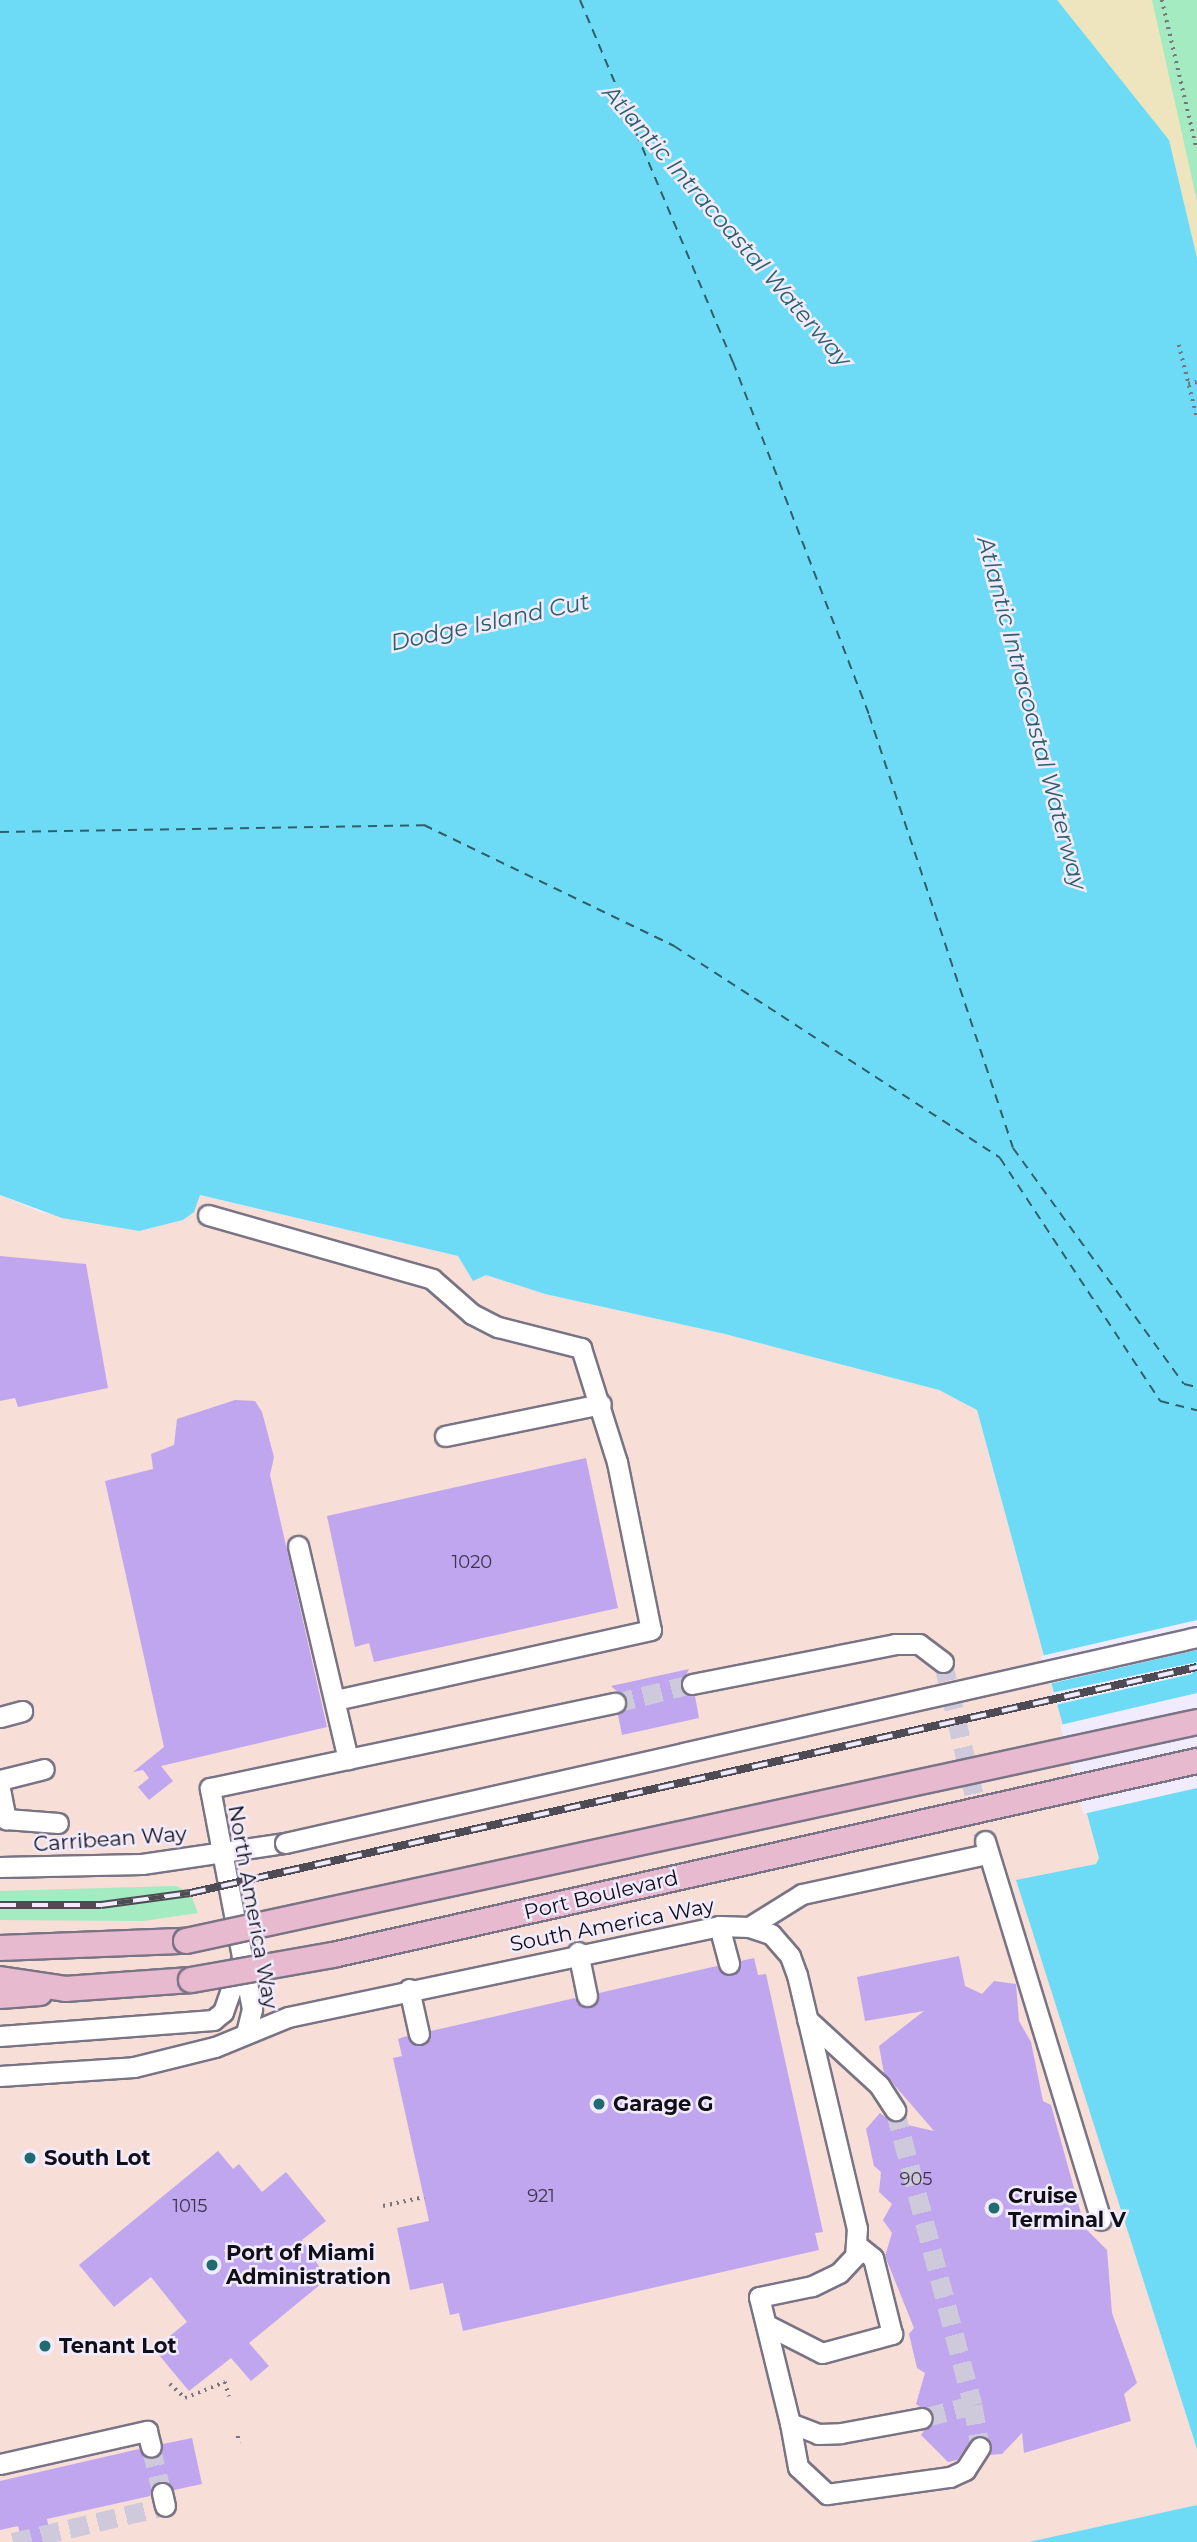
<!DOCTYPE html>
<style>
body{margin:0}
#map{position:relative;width:1197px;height:2542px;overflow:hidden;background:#f1ebfe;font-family:Montserrat,sans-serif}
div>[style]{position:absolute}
.industrial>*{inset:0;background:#f7ded6}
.green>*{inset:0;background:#a4ebc2}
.sand>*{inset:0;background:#eee5bf}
.water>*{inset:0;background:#6ddbf5}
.pier>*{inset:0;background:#f1ebfe}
.ferry>*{height:2px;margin-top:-1px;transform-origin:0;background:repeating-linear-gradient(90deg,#2f5f6a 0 9px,transparent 0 16px)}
.building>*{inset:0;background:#c0a6ef}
.minor-tunnel>*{height:19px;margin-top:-9.5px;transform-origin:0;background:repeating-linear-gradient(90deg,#cfcadb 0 19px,transparent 0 29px)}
.path>*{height:3.5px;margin-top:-1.75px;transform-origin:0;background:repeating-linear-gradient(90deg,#77737f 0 2px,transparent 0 7px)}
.roads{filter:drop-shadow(2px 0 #797485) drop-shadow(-2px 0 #797485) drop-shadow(0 2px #797485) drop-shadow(0 -2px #797485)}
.minor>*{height:19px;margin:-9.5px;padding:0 9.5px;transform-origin:9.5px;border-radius:9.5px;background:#fff}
.major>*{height:24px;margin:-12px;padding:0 12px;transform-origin:12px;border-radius:12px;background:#e7bacf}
.rail>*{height:8px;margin-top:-4px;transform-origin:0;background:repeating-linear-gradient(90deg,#f1ebfe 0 16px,#4e4b55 0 32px);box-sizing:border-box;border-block:2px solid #4e4b55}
.bridges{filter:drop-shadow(2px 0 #797485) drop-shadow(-2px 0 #797485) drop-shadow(0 2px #797485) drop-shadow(0 -2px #797485)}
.minor-bridge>*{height:19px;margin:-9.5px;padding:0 9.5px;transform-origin:9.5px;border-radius:9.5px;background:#fff}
.major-bridge>*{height:24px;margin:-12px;padding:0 12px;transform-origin:12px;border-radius:12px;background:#e7bacf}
.dots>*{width:19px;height:19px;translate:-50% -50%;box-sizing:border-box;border:4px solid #f1ebfe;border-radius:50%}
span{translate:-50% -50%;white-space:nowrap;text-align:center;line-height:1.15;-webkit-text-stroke:5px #f1ebfe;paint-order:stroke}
.number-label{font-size:18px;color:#3d354c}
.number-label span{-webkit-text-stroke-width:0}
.street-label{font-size:21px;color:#110f15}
.poi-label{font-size:21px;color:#110f15;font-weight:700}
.left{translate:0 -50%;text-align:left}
.water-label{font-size:23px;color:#2f5f6a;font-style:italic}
</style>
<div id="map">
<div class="industrial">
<i style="clip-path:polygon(0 1195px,40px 1212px,139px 1231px,183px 1220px,194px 1212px,199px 1195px,458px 1256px,473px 1280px,486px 1275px,545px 1294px,725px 1334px,939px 1390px,977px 1410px,1099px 1858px,1096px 1864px,1017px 1880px,1197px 2449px,1197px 2505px,1029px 2542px,0 2542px)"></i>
</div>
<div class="green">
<i style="clip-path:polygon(1057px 0,1197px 0,1197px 258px,1169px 140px)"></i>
<i style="clip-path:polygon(176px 1886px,190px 1893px,198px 1913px,143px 1921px,0 1920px,0 1891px)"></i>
</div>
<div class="sand">
<i style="clip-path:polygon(1057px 0,1152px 0,1197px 201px,1197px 258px,1169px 140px)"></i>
</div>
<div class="water">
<i style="clip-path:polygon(0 0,1057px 0,1169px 140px,1197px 258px,1197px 2449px,1016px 1880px,1096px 1864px,1099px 1858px,977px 1410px,939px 1390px,725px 1334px,545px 1294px,486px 1275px,473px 1281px,458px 1256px,200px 1195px,194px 1212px,183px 1220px,139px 1231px,62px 1218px,0 1195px)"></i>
<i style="clip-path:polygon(1197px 2505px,1197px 2542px,1029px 2542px)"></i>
</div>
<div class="pier">
<i style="clip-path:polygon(1197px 1620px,1197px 1650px,1049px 1684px,1041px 1656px)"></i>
<i style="clip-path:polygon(1197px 1662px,1192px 1674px,1055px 1705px,1051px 1693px)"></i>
<i style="clip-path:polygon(1197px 1693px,1197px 1788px,1083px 1814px,1060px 1725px)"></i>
</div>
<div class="ferry">
<i style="left:580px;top:0;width:393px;rotate:67.1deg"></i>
<i style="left:733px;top:362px;width:378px;rotate:68.9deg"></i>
<i style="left:869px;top:715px;width:456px;rotate:71.6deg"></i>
<i style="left:1013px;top:1148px;width:291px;rotate:54.1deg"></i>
<i style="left:1184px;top:1384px;width:13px;rotate:13deg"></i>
<i style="left:0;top:832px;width:424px;rotate:-0.9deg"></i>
<i style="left:424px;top:825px;width:278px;rotate:25.8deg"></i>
<i style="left:674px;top:946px;width:389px;rotate:33deg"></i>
<i style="left:1000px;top:1158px;width:291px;rotate:56.6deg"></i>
<i style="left:1160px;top:1401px;width:38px;rotate:14deg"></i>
</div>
<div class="building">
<i style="clip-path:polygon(0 1256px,86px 1264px,108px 1388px,18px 1407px,15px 1398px,0 1401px)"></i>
<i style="clip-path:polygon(235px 1400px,255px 1401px,262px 1412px,274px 1457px,270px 1475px,327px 1727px,161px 1766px,173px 1781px,149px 1800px,138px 1787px,149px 1778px,143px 1770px,133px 1772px,164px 1747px,105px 1481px,153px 1469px,151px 1454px,174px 1445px,177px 1419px)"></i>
<i style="clip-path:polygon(586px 1458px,618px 1608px,374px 1662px,369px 1643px,355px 1647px,327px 1516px)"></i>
<i style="clip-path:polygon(689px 1669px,680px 1687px,695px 1696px,699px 1718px,622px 1735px,618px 1715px,627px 1700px,611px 1686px)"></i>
<i style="clip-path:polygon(959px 1956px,965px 1986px,982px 1994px,994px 1981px,1016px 1984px,1019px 2021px,1031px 2042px,1043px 2101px,1051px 2105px,1085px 2228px,1107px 2250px,1112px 2313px,1137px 2383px,1124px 2394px,1131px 2421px,1024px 2453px,1022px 2433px,1002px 2454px,989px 2455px,991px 2441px,975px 2436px,957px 2460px,948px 2462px,921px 2435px,934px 2416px,916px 2404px,925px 2373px,917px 2368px,909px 2334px,914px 2328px,885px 2256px,892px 2233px,883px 2220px,892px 2204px,879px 2192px,881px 2172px,874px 2166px,866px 2129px,880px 2113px,890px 2121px,934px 2131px,884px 2073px,879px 2046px,924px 2011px,865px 2021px,857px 1977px)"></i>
<i style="clip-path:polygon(754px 1958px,758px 1975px,766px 1974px,823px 2232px,815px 2233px,819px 2250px,463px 2331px,459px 2313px,450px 2315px,443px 2283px,410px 2290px,397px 2228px,429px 2221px,393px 2058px,402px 2056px,398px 2039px,407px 2036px,421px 2046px,431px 2031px,575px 1998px,590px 2008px,599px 1993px,717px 1966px,731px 1976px,741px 1961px)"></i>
<i style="clip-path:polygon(218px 2151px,233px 2169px,239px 2164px,262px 2192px,286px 2172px,326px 2221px,302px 2240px,327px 2279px,249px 2343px,269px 2366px,251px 2381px,231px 2358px,189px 2391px,154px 2349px,187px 2322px,151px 2277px,114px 2307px,79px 2265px)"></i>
<i style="clip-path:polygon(192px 2438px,202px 2484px,174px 2490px,160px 2481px,150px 2496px,47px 2519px,52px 2542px,22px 2542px,18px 2526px,0 2530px,0 2481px,139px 2449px,153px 2459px,163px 2444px)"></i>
</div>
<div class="minor-tunnel">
<i style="left:943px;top:1662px;width:184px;rotate:76.8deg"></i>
<i style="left:615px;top:1703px;width:79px;rotate:-13.9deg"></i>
<i style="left:895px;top:2110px;width:305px;rotate:75.2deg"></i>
<i style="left:973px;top:2405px;width:53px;rotate:165.7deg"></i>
<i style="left:973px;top:2405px;width:43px;rotate:80.5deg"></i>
<i style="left:151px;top:2447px;width:47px;rotate:76.6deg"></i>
<i style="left:13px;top:2542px;width:156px;rotate:-13.3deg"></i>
</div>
<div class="path">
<i style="left:1162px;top:0;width:154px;rotate:76.9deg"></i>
<i style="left:1179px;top:345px;width:74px;rotate:76deg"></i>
<i style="left:1188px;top:384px;width:9px;rotate:-13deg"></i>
<i style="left:383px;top:2206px;width:42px;rotate:-12.4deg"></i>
<i style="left:170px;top:2384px;width:21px;rotate:43deg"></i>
<i style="left:185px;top:2398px;width:43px;rotate:-21.8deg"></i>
<i style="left:225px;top:2382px;width:15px;rotate:74deg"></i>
<i style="left:238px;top:2436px;width:7px;rotate:82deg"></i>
</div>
<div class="roads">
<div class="minor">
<i style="left:208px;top:1215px;width:233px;rotate:15.9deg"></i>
<i style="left:432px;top:1279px;width:53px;rotate:41.2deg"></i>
<i style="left:472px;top:1314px;width:29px;rotate:27deg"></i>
<i style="left:498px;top:1327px;width:86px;rotate:14.2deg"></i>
<i style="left:581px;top:1348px;width:120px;rotate:72.5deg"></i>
<i style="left:617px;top:1462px;width:171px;rotate:78.6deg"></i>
<i style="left:651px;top:1630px;width:323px;rotate:167.5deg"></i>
<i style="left:445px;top:1436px;width:159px;rotate:-11.6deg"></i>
<i style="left:298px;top:1546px;width:219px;rotate:76.8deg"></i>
<i style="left:692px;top:1684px;width:207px;rotate:-11.1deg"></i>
<i style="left:895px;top:1644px;width:24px"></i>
<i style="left:919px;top:1644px;width:30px;rotate:37deg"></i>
<i style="left:0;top:1717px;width:23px;rotate:-15deg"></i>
<i style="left:0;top:1780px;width:45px;rotate:-14deg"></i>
<i style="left:0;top:1789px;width:31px;rotate:79deg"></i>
<i style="left:6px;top:1819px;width:52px;rotate:4.4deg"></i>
<i style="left:985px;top:1841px;width:396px;rotate:73deg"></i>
<i style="left:0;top:1867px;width:142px;rotate:-1.2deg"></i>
<i style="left:142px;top:1864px;width:145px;rotate:-8.4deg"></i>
<i style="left:719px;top:1926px;width:39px;rotate:75deg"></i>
<i style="left:749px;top:1927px;width:62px;rotate:-31.9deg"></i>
<i style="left:802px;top:1894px;width:189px;rotate:-12.2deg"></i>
<i style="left:578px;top:1952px;width:45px;rotate:78.4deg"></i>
<i style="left:409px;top:1989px;width:46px;rotate:77.5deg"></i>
<i style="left:807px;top:2019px;width:98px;rotate:42.5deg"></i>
<i style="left:879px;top:2085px;width:30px;rotate:57deg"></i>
<i style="left:246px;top:2033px;width:25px;rotate:-76deg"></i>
<i style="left:252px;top:2009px;width:225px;rotate:-100.8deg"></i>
<i style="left:210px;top:1788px;width:414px;rotate:-11.9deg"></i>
<i style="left:0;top:2036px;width:214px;rotate:-4.3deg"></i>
<i style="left:213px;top:2020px;width:13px;rotate:-39deg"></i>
<i style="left:223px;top:2012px;width:54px;rotate:-70.6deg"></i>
<i style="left:0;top:2076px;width:134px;rotate:-3.8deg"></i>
<i style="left:134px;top:2067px;width:83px;rotate:-13.9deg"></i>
<i style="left:215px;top:2047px;width:79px;rotate:-22.3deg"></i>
<i style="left:288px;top:2017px;width:441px;rotate:-11.9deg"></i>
<i style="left:719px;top:1926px;width:30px;rotate:2deg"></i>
<i style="left:749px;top:1927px;width:23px;rotate:18deg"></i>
<i style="left:771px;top:1934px;width:29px;rotate:49deg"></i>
<i style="left:790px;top:1956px;width:20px;rotate:70deg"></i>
<i style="left:797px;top:1975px;width:260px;rotate:76.7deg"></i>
<i style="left:857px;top:2228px;width:28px;rotate:94deg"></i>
<i style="left:855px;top:2256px;width:23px;rotate:133deg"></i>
<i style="left:839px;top:2273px;width:30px;rotate:154deg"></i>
<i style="left:812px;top:2286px;width:54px;rotate:168.3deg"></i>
<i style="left:759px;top:2297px;width:130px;rotate:76.2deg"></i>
<i style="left:790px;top:2423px;width:30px;rotate:21deg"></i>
<i style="left:818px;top:2434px;width:23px;rotate:-2deg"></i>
<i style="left:841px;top:2433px;width:82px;rotate:-10.5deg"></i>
<i style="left:769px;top:2326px;width:59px;rotate:27deg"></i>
<i style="left:822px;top:2353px;width:73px;rotate:-15.2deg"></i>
<i style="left:892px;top:2334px;width:78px;rotate:-104deg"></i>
<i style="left:873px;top:2258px;width:19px;rotate:-141deg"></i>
<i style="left:790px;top:2423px;width:45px;rotate:79.7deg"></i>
<i style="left:798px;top:2467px;width:40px;rotate:43deg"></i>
<i style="left:827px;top:2494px;width:124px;rotate:-7.9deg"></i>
<i style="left:950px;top:2477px;width:17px;rotate:-25deg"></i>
<i style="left:965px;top:2470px;width:27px;rotate:-57deg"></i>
<i style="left:0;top:2464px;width:151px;rotate:-12.7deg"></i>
<i style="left:147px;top:2431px;width:16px;rotate:76deg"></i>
<i style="left:162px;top:2493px;width:13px;rotate:77deg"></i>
</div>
<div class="major">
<i style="left:0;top:1948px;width:186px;rotate:-2.2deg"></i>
<i style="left:0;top:1979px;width:66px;rotate:8.7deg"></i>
<i style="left:65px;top:1989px;width:126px;rotate:-4.1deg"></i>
<i style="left:0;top:1996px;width:40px;rotate:-4.3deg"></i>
</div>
</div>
<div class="rail">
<i style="left:0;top:1905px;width:101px"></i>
<i style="left:101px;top:1905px;width:90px;rotate:-7.7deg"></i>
<i style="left:190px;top:1893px;width:1032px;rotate:-12.65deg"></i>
</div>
<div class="bridges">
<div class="minor-bridge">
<i style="left:285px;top:1843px;width:935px;rotate:-12.73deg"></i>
</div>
<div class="major-bridge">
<i style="left:186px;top:1941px;width:1034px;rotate:-12.22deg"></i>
<i style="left:191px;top:1980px;width:144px;rotate:-10deg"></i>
<i style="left:333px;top:1955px;width:886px;rotate:-12.66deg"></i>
</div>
</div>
<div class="dots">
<i style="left:599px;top:2104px;background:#1f6b71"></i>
<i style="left:30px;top:2158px;background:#1f6b71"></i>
<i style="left:994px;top:2208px;background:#1f6b71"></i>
<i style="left:212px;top:2265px;background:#1f6b71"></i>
<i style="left:45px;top:2346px;background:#1f6b71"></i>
</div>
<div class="number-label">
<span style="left:472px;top:1562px">1020</span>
<span style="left:916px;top:2179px">905</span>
<span style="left:541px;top:2196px">921</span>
<span style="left:190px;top:2206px">1015</span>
</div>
<div class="street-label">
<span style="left:110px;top:1839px;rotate:-4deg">Carribean Way</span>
<span style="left:601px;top:1895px;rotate:-13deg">Port Boulevard</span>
<span style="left:253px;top:1907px;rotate:80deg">North America Way</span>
<span style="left:612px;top:1925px;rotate:-11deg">South America Way</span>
</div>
<div class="poi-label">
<span class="left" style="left:613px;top:2104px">Garage G</span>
<span class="left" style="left:44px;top:2158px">South Lot</span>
<span class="left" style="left:1008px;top:2208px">Cruise<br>Terminal V</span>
<span class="left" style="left:226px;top:2265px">Port of Miami<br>Administration</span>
<span class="left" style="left:59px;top:2346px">Tenant Lot</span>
</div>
<div class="water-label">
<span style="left:727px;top:226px;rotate:49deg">Atlantic Intracoastal Waterway</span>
<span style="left:490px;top:622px;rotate:-12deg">Dodge Island Cut</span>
<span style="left:1032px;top:713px;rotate:75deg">Atlantic Intracoastal Waterway</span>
</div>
</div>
